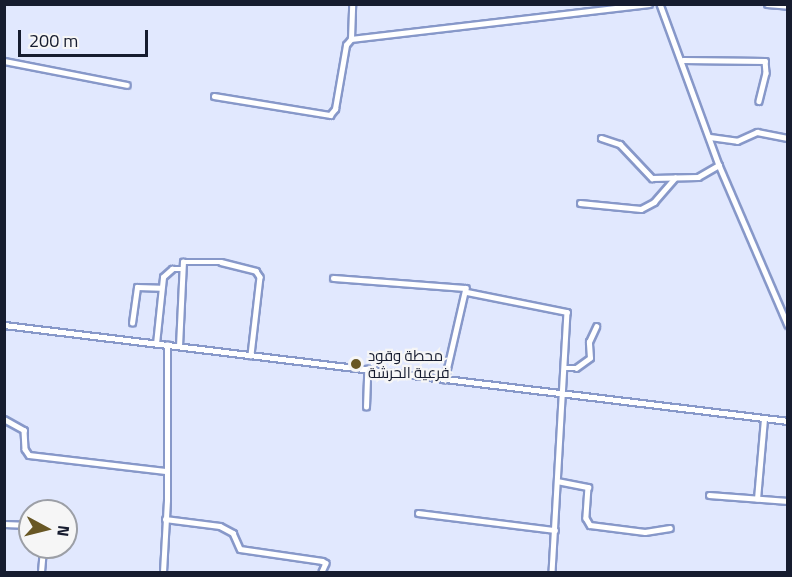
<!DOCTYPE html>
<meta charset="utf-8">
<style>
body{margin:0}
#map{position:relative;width:792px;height:577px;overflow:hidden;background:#e1e8fe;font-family:"Titillium Web",Cairo,sans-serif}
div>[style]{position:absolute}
.roads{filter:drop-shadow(2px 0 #8798c9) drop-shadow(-2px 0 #8798c9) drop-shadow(0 2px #8798c9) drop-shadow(0 -2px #8798c9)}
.minor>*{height:4.5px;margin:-2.25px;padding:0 2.25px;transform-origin:2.25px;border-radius:2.25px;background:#fff}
.tertiary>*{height:5px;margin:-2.5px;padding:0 2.5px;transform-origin:2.5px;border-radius:2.5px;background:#fff}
.dots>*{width:16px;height:16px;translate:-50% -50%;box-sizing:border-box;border:3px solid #f6f6f6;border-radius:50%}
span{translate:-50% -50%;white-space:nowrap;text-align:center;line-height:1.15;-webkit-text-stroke:4.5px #f6f6f6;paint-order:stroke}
.poi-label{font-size:15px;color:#161c2f}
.left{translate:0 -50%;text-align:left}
.frame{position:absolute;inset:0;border:6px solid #161c2f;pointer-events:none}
.north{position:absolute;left:18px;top:499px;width:60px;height:60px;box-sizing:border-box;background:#f6f6f6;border:2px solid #9c9fa6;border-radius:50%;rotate:97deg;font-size:16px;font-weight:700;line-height:24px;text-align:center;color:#161c2f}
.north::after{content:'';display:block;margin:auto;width:21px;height:27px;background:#685724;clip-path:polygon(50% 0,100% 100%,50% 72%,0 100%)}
.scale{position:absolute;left:18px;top:30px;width:130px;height:27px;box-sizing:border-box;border:3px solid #161c2f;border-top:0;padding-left:8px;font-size:18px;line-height:21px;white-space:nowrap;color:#161c2f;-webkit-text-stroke:4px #f6f6f6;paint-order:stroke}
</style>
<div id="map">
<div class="roads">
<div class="minor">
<i style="left:660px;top:4px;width:171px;rotate:69.9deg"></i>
<i style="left:719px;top:165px;width:174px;rotate:66.7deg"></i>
<i style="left:767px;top:4px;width:21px;rotate:5deg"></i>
<i style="left:351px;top:39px;width:35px;rotate:-88deg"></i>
<i style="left:683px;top:60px;width:82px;rotate:0.7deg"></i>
<i style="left:765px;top:61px;width:12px;rotate:85deg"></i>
<i style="left:766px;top:73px;width:29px;rotate:104deg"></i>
<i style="left:4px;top:61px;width:125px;rotate:11deg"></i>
<i style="left:214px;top:96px;width:118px;rotate:9.3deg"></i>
<i style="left:330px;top:115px;width:8px;rotate:-50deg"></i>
<i style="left:335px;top:109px;width:65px;rotate:-80.2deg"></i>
<i style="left:346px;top:45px;width:8px;rotate:-50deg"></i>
<i style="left:351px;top:39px;width:300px;rotate:-6.7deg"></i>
<i style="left:710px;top:137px;width:27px;rotate:8deg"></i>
<i style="left:737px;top:141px;width:22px;rotate:-24deg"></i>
<i style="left:757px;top:132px;width:32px;rotate:11deg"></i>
<i style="left:601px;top:138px;width:20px;rotate:18deg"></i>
<i style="left:620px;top:144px;width:47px;rotate:46.7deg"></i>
<i style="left:652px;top:178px;width:46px;rotate:-1.2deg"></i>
<i style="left:698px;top:177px;width:24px;rotate:-30deg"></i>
<i style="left:580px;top:203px;width:61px;rotate:5.6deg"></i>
<i style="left:641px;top:209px;width:15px;rotate:-28deg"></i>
<i style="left:654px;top:202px;width:32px;rotate:-49deg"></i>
<i style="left:333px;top:278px;width:133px;rotate:4.3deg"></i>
<i style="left:466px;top:288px;width:94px;rotate:102.9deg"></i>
<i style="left:467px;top:292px;width:102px;rotate:11.3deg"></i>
<i style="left:567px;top:312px;width:260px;rotate:93.3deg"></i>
<i style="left:132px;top:323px;width:36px;rotate:-82deg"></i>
<i style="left:137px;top:287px;width:23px;rotate:2deg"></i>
<i style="left:156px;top:344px;width:67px;rotate:-84deg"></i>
<i style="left:163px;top:277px;width:12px;rotate:-42deg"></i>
<i style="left:172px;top:269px;width:10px"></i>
<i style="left:179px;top:346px;width:84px;rotate:-87.3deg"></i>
<i style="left:183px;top:262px;width:38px"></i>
<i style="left:221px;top:262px;width:36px;rotate:14deg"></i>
<i style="left:256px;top:271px;width:7px;rotate:56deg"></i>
<i style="left:260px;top:277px;width:79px;rotate:96.6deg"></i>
<i style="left:565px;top:368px;width:11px"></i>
<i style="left:576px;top:368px;width:17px;rotate:-36deg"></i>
<i style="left:590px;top:358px;width:16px;rotate:-94deg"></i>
<i style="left:589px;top:342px;width:17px;rotate:-65deg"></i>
<i style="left:366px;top:407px;width:38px;rotate:-88deg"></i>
<i style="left:4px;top:419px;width:23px;rotate:29deg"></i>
<i style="left:24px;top:430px;width:19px;rotate:87deg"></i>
<i style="left:25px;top:449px;width:7px;rotate:56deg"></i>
<i style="left:29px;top:455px;width:137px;rotate:6.7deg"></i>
<i style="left:557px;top:481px;width:32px;rotate:11deg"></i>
<i style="left:588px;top:487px;width:31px;rotate:94deg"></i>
<i style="left:586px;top:518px;width:8px;rotate:60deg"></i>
<i style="left:590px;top:525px;width:55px;rotate:7.3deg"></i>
<i style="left:645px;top:532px;width:25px;rotate:-9deg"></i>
<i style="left:709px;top:495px;width:79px;rotate:4.3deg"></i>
<i style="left:757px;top:499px;width:80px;rotate:-85deg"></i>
<i style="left:418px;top:513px;width:138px;rotate:7.1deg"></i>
<i style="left:165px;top:519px;width:55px;rotate:7.3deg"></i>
<i style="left:220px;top:526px;width:15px;rotate:28deg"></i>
<i style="left:233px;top:533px;width:17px;rotate:66deg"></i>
<i style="left:240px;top:549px;width:83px;rotate:8.3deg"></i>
<i style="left:322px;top:561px;width:4px;rotate:27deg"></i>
<i style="left:326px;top:563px;width:10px;rotate:114deg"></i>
<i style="left:4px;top:524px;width:26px;rotate:2deg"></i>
<i style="left:41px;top:572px;width:25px;rotate:-85deg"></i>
<i style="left:163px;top:572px;width:72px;rotate:-86.8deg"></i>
<i style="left:167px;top:500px;width:155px;rotate:-90deg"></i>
</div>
<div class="tertiary">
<i style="left:4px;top:325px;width:790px;rotate:6.98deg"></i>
</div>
</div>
<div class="dots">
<i style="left:356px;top:364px;background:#685724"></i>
</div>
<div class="poi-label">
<span class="left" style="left:368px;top:364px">محطة وقود<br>فرعية الحرشة</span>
</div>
<div class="frame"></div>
<div class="north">N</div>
<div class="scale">200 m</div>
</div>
